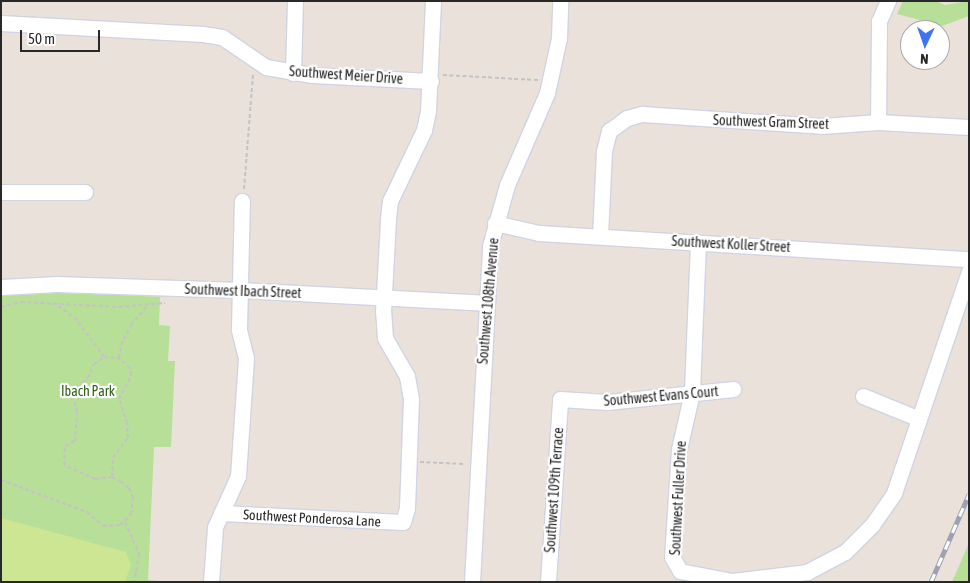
<!DOCTYPE html>
<style>
body{margin:0}
#map{position:relative;width:970px;height:583px;overflow:hidden;background:#eae1da;font-family:"Asap Condensed",sans-serif}
div>[style]{position:absolute}
.green>*{inset:0;background:#b8df97}
.pitch>*{inset:0;background:#cce693}
.path>*{height:2px;margin-top:-1px;transform-origin:0;background:repeating-linear-gradient(90deg,#c3c3c3 0 4px,transparent 0 6.5px)}
.roads{filter:drop-shadow(1px 0 #cfd4e1) drop-shadow(-1px 0 #cfd4e1) drop-shadow(0 1px #cfd4e1) drop-shadow(0 -1px #cfd4e1)}
.minor>*{height:15px;margin:-7.5px;padding:0 7.5px;transform-origin:7.5px;border-radius:7.5px;background:#fff}
.rail>*{height:5px;margin-top:-2.5px;transform-origin:0;background:repeating-linear-gradient(90deg,#fff 0 9px,#9da2b2 0 18px);box-sizing:border-box;border-block:1px solid #9da2b2}
span{translate:-50% -50%;white-space:nowrap;text-align:center;line-height:1.15;-webkit-text-stroke:4.5px #fff;paint-order:stroke}
.street-label{font-size:14px;color:#282828}
.park-label{font-size:14px;color:#32611c}
.frame{position:absolute;inset:0;border:2px solid #282828;pointer-events:none}
.north{position:absolute;left:900px;top:20px;width:50px;height:50px;box-sizing:border-box;background:#fff;border:1px solid #a9a9a9;border-radius:50%;rotate:183deg;font-size:14px;font-weight:700;line-height:20px;text-align:center;color:#282828}
.north::after{content:'';display:block;margin:auto;width:18px;height:22px;background:#3e74f3;clip-path:polygon(50% 0,100% 100%,50% 72%,0 100%)}
.scale{position:absolute;left:20px;top:30px;width:80px;height:22px;box-sizing:border-box;border:2px solid #282828;border-top:0;padding-left:6px;font-size:15px;line-height:18px;white-space:nowrap;color:#282828;-webkit-text-stroke:4px #fff;paint-order:stroke}
</style>
<div id="map">
<div class="green">
<i style="clip-path:polygon(903px 1px,936px 1px,945px 5px,969px 1px,969px 16px,942px 26px,897px 14px)"></i>
<i style="clip-path:polygon(58px 292px,160px 297px,159px 325px,170px 326px,168px 361px,175px 361px,171px 447px,154px 447px,148px 580px,168px 582px,1px 582px,1px 296px)"></i>
<i style="clip-path:polygon(969px 543px,969px 582px,952px 582px)"></i>
</div>
<div class="pitch">
<i style="clip-path:polygon(1px 518px,126px 552px,131px 565px,125px 582px,1px 582px)"></i>
</div>
<div class="path">
<i style="left:443px;top:75px;width:95px;rotate:3deg"></i>
<i style="left:244px;top:189px;width:115px;rotate:-85.5deg"></i>
<i style="left:1px;top:307px;width:21px;rotate:-14deg"></i>
<i style="left:21px;top:302px;width:98px;rotate:2.9deg"></i>
<i style="left:119px;top:307px;width:46px;rotate:-5deg"></i>
<i style="left:104px;top:357px;width:15px;rotate:4deg"></i>
<i style="left:420px;top:462px;width:45px;rotate:2.5deg"></i>
<i style="left:112px;top:477px;width:20px;rotate:-87deg"></i>
<i style="left:113px;top:457px;width:24px;rotate:-52deg"></i>
<i style="left:128px;top:438px;width:15px;rotate:-94deg"></i>
<i style="left:127px;top:423px;width:25px;rotate:-108deg"></i>
<i style="left:119px;top:399px;width:27px;rotate:-63deg"></i>
<i style="left:131px;top:375px;width:7px;rotate:-98deg"></i>
<i style="left:130px;top:368px;width:15px;rotate:-138deg"></i>
<i style="left:119px;top:358px;width:13px;rotate:-81deg"></i>
<i style="left:121px;top:345px;width:22px;rotate:-63deg"></i>
<i style="left:131px;top:325px;width:25px;rotate:-50deg"></i>
<i style="left:1px;top:480px;width:92px;rotate:20.4deg"></i>
<i style="left:87px;top:512px;width:21px;rotate:41deg"></i>
<i style="left:103px;top:526px;width:17px;rotate:-3deg"></i>
<i style="left:120px;top:525px;width:16px;rotate:-45deg"></i>
<i style="left:131px;top:514px;width:16px;rotate:-83deg"></i>
<i style="left:133px;top:498px;width:11px;rotate:-112deg"></i>
<i style="left:129px;top:488px;width:10px;rotate:-143deg"></i>
<i style="left:121px;top:482px;width:10px;rotate:-151deg"></i>
<i style="left:112px;top:477px;width:17px;rotate:173deg"></i>
<i style="left:95px;top:479px;width:34px;rotate:-156deg"></i>
<i style="left:64px;top:465px;width:19px;rotate:-87deg"></i>
<i style="left:65px;top:446px;width:11px;rotate:-27deg"></i>
<i style="left:75px;top:441px;width:29px;rotate:-86deg"></i>
<i style="left:77px;top:412px;width:21px;rotate:-104deg"></i>
<i style="left:72px;top:392px;width:21px;rotate:-41deg"></i>
<i style="left:88px;top:378px;width:15px;rotate:-67deg"></i>
<i style="left:94px;top:364px;width:12px;rotate:-35deg"></i>
<i style="left:104px;top:357px;width:46px;rotate:-126.1deg"></i>
<i style="left:77px;top:320px;width:26px;rotate:-143deg"></i>
<i style="left:125px;top:522px;width:35px;rotate:66deg"></i>
<i style="left:139px;top:554px;width:28px;rotate:100deg"></i>
</div>
<div class="roads">
<div class="minor">
<i style="left:1px;top:23px;width:202px;rotate:3.1deg"></i>
<i style="left:203px;top:34px;width:19px;rotate:9deg"></i>
<i style="left:222px;top:37px;width:53px;rotate:34.3deg"></i>
<i style="left:266px;top:67px;width:47px;rotate:9.9deg"></i>
<i style="left:312px;top:75px;width:119px;rotate:2.9deg"></i>
<i style="left:293px;top:73px;width:72px;rotate:-88.4deg"></i>
<i style="left:878px;top:122px;width:101px;rotate:-89.4deg"></i>
<i style="left:879px;top:21px;width:22px;rotate:-66deg"></i>
<i style="left:1px;top:192px;width:84px"></i>
<i style="left:495px;top:223px;width:45px;rotate:12.8deg"></i>
<i style="left:539px;top:233px;width:431px;rotate:3.5deg"></i>
<i style="left:600px;top:236px;width:85px;rotate:-87.3deg"></i>
<i style="left:604px;top:151px;width:21px;rotate:-76deg"></i>
<i style="left:609px;top:131px;width:22px;rotate:-36deg"></i>
<i style="left:627px;top:118px;width:16px;rotate:-15deg"></i>
<i style="left:642px;top:114px;width:179px;rotate:3.8deg"></i>
<i style="left:821px;top:126px;width:57px;rotate:-4deg"></i>
<i style="left:878px;top:122px;width:91px;rotate:3.1deg"></i>
<i style="left:698px;top:242px;width:150px;rotate:92.3deg"></i>
<i style="left:692px;top:392px;width:58px;rotate:102.8deg"></i>
<i style="left:679px;top:449px;width:108px;rotate:93.7deg"></i>
<i style="left:672px;top:557px;width:16px;rotate:60deg"></i>
<i style="left:680px;top:571px;width:53px;rotate:10.9deg"></i>
<i style="left:732px;top:581px;width:76px;rotate:-6.8deg"></i>
<i style="left:807px;top:572px;width:43px;rotate:-27.8deg"></i>
<i style="left:845px;top:552px;width:38px;rotate:-45deg"></i>
<i style="left:872px;top:525px;width:39px;rotate:-55deg"></i>
<i style="left:894px;top:493px;width:234px;rotate:-71.3deg"></i>
<i style="left:1px;top:287px;width:56px;rotate:-3.1deg"></i>
<i style="left:57px;top:284px;width:183px;rotate:1.9deg"></i>
<i style="left:240px;top:290px;width:245px;rotate:3deg"></i>
<i style="left:863px;top:396px;width:58px;rotate:22.2deg"></i>
<i style="left:221px;top:513px;width:182px;rotate:2.8deg"></i>
<i style="left:403px;top:522px;width:15px;rotate:-74deg"></i>
<i style="left:407px;top:508px;width:109px;rotate:-87.9deg"></i>
<i style="left:411px;top:399px;width:23px;rotate:-100deg"></i>
<i style="left:407px;top:376px;width:44px;rotate:-120.1deg"></i>
<i style="left:385px;top:338px;width:26px;rotate:-94deg"></i>
<i style="left:383px;top:312px;width:93px;rotate:-86.9deg"></i>
<i style="left:388px;top:219px;width:18px;rotate:-84deg"></i>
<i style="left:390px;top:201px;width:79px;rotate:-64.4deg"></i>
<i style="left:424px;top:130px;width:19px;rotate:-78deg"></i>
<i style="left:428px;top:111px;width:110px;rotate:-87.4deg"></i>
<i style="left:211px;top:582px;width:55px;rotate:-85.8deg"></i>
<i style="left:215px;top:527px;width:56px;rotate:-65.7deg"></i>
<i style="left:238px;top:476px;width:118px;rotate:-86.1deg"></i>
<i style="left:246px;top:358px;width:30px;rotate:-104deg"></i>
<i style="left:239px;top:329px;width:128px;rotate:-88.7deg"></i>
<i style="left:472px;top:582px;width:336px;rotate:-86.9deg"></i>
<i style="left:490px;top:246px;width:63px;rotate:-74.4deg"></i>
<i style="left:507px;top:185px;width:100px;rotate:-66.5deg"></i>
<i style="left:547px;top:93px;width:56px;rotate:-77.7deg"></i>
<i style="left:559px;top:38px;width:37px;rotate:-88deg"></i>
<i style="left:548px;top:582px;width:183px;rotate:-86.2deg"></i>
<i style="left:560px;top:399px;width:47px;rotate:3.7deg"></i>
<i style="left:607px;top:402px;width:127px;rotate:-5.9deg"></i>
</div>
</div>
<div class="rail">
<i style="left:931px;top:582px;width:96px;rotate:-66.6deg"></i>
</div>
<div class="street-label">
<span style="left:346px;top:75px;rotate:4deg">Southwest Meier Drive</span>
<span style="left:771px;top:122px;rotate:2deg">Southwest Gram Street</span>
<span style="left:731px;top:244px;rotate:3deg">Southwest Koller Street</span>
<span style="left:243px;top:291px;rotate:2deg">Southwest Ibach Street</span>
<span style="left:488px;top:301px;rotate:-85deg">Southwest 108th Avenue</span>
<span style="left:661px;top:396px;rotate:-5deg">Southwest Evans Court</span>
<span style="left:554px;top:490px;rotate:-86deg">Southwest 109th Terrace</span>
<span style="left:678px;top:498px;rotate:-87deg">Southwest Fuller Drive</span>
<span style="left:312px;top:518px;rotate:3deg">Southwest Ponderosa Lane</span>
</div>
<div class="park-label">
<span style="left:88px;top:391px">Ibach Park</span>
</div>
<div class="frame"></div>
<div class="north">N</div>
<div class="scale">50 m</div>
</div>
